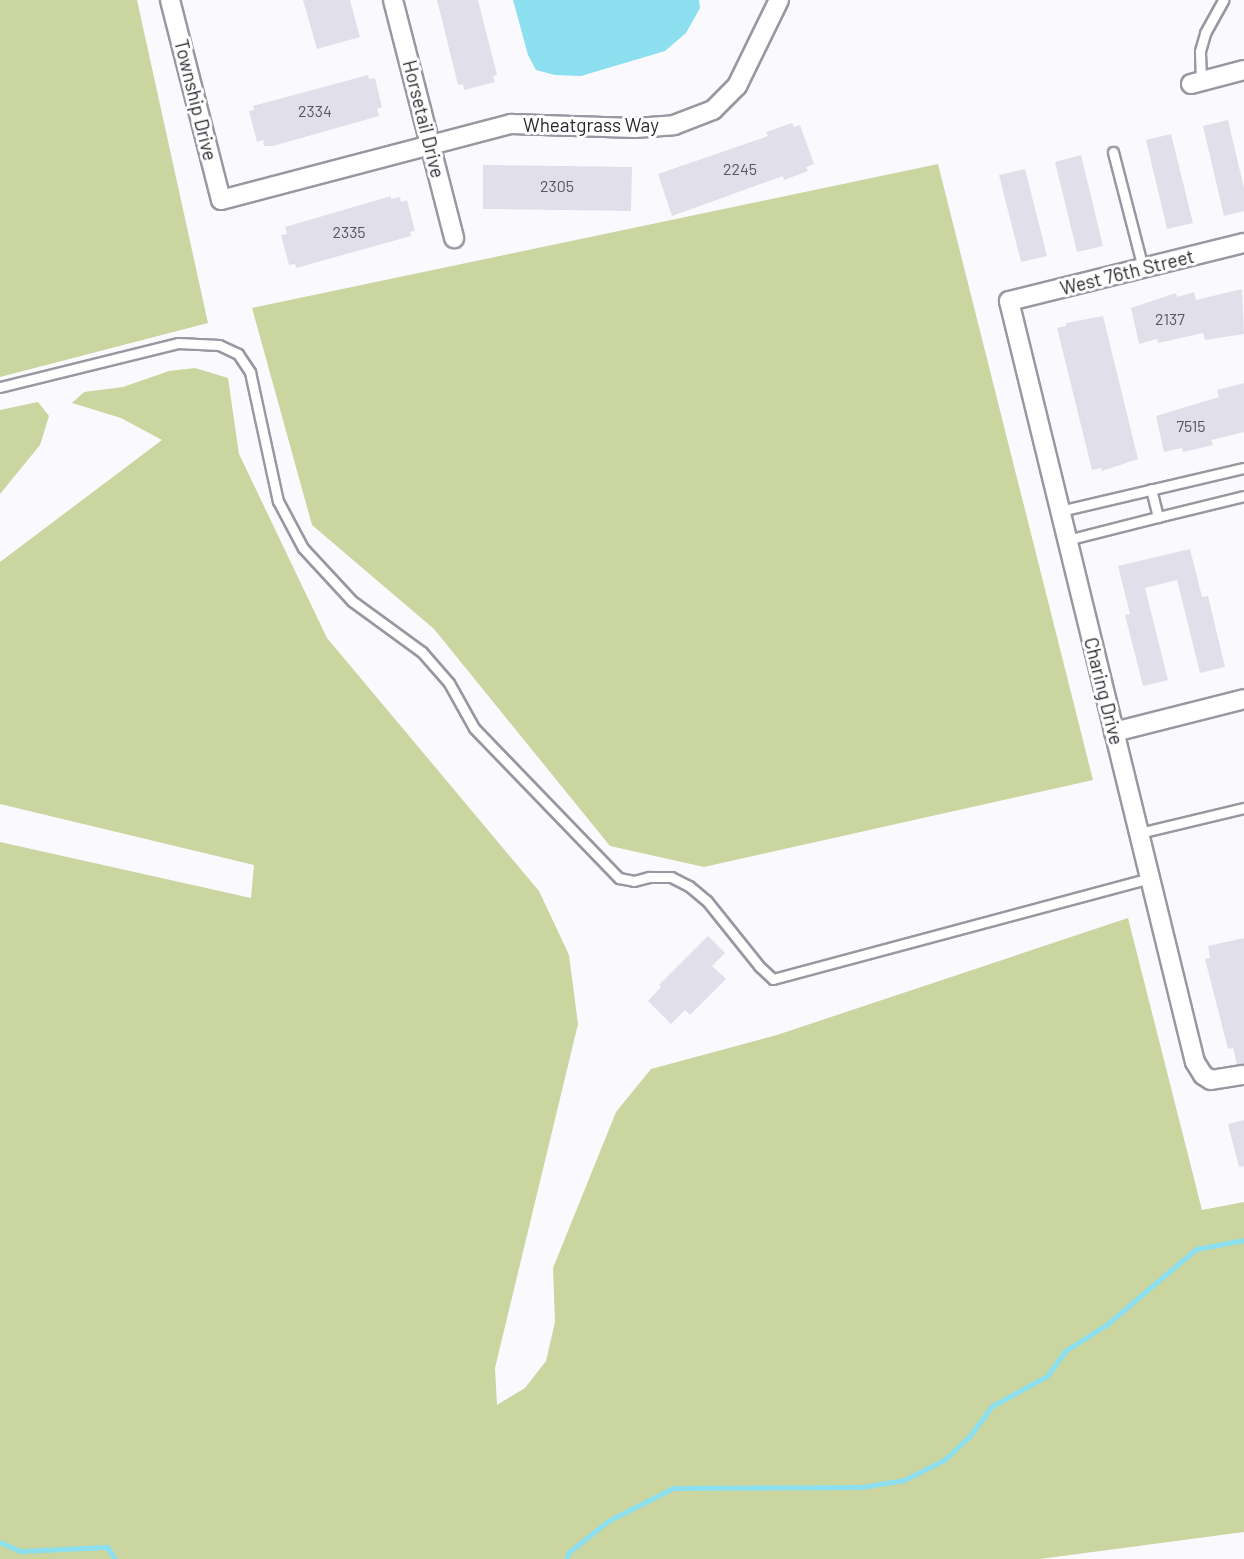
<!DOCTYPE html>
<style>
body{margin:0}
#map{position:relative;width:1244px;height:1559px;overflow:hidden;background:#fafafe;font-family:Barlow,sans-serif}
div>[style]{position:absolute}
.green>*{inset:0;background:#cad5a0}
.water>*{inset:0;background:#8bdfee}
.stream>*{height:5px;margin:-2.5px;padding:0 2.5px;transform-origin:2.5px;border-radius:2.5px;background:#8bdfee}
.building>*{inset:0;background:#e1dfe9}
.roads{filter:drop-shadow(2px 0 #9898a2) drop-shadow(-2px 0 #9898a2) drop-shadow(0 2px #9898a2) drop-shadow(0 -2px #9898a2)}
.lane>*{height:9px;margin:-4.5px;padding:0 4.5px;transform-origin:4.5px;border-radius:4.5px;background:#fff}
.street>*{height:18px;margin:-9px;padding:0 9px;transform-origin:9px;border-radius:9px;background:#fff}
span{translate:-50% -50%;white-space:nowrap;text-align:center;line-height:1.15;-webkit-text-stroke:6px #fff;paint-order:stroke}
.number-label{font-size:16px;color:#58575d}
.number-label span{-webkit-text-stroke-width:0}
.street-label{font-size:19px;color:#2a2a2e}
</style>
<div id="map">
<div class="green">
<i style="clip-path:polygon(0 0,137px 0,208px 323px,0 377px)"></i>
<i style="clip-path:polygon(938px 164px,1093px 780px,704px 867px,610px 846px,434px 629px,312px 525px,252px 308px)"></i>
<i style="clip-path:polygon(195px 368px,228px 378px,239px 454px,327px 638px,539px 891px,569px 955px,578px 1024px,495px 1368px,497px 1405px,525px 1388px,546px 1361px,555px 1322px,553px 1268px,616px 1112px,651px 1069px,777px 1035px,1128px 918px,1202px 1210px,1244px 1202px,1244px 1532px,1040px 1559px,0 1559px,0 842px,251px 898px,254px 865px,0 804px,0 562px,162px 440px,121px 418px,72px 403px,84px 392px,123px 387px,169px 371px)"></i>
<i style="clip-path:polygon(38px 402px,49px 416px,40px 445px,0 494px,0 410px)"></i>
</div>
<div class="water">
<i style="clip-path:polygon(513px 0,699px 0,700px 8px,686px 33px,665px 51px,581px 76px,555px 75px,536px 70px,528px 55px)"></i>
</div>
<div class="stream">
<i style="left:0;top:1542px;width:22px;rotate:24deg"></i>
<i style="left:20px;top:1551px;width:87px;rotate:-2.6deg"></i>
<i style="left:107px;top:1547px;width:14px;rotate:56deg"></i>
<i style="left:566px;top:1559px;width:8px;rotate:-67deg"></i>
<i style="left:569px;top:1552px;width:50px;rotate:-38.5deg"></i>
<i style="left:608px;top:1521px;width:73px;rotate:-26.9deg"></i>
<i style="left:673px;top:1488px;width:188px;rotate:-0.3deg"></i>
<i style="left:861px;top:1487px;width:44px;rotate:-9.2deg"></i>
<i style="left:904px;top:1480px;width:45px;rotate:-26.6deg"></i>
<i style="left:944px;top:1460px;width:33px;rotate:-43deg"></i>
<i style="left:968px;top:1438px;width:40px;rotate:-53deg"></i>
<i style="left:992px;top:1406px;width:63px;rotate:-28.6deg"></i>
<i style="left:1047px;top:1376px;width:31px;rotate:-54deg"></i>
<i style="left:1065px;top:1351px;width:49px;rotate:-32.4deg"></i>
<i style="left:1106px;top:1325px;width:118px;rotate:-40.2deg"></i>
<i style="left:1196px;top:1249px;width:49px;rotate:-10.6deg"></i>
</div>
<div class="building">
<i style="clip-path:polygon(303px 0,350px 0,360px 37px,317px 49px)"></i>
<i style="clip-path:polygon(437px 0,478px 0,497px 75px,493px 76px,495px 82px,464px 90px,463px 84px,458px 85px)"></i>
<i style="clip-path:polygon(368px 75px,369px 79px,375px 78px,382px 107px,377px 109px,379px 116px,273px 146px,264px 146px,263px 140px,257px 142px,249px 111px,254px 110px,253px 106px)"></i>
<i style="clip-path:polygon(1228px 120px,1244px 188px,1244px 211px,1224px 216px,1203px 126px)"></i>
<i style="clip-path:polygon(792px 123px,794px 127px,800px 125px,814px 164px,806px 167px,808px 171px,784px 180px,783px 176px,672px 216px,658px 174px,768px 136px,766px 132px)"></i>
<i style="clip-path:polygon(1171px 134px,1193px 223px,1167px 229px,1146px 140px)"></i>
<i style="clip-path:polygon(1081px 155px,1103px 246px,1077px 252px,1055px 162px)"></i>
<i style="clip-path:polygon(483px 165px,632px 167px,631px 211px,483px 209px)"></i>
<i style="clip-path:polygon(1025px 169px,1047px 256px,1021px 262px,999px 175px)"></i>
<i style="clip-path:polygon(391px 196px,391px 199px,400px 197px,401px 202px,407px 200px,415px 231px,410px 232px,411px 236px,296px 268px,295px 264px,289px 265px,281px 235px,287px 234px,285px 227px)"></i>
<i style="clip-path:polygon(1242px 289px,1244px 334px,1205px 340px,1203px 333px,1158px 343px,1157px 339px,1139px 344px,1131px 308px,1176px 293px,1177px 297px,1194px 292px,1196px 300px)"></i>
<i style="clip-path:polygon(1103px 316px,1138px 459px,1102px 471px,1101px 468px,1092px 470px,1057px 328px,1066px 326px,1066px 323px)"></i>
<i style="clip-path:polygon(1244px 383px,1244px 432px,1211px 440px,1213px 445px,1183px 452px,1182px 448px,1164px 452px,1156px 416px,1219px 397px,1217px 390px)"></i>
<i style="clip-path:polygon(1190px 549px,1202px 597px,1208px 596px,1225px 667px,1200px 673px,1177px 580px,1145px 588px,1168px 680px,1143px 686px,1125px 615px,1130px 614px,1118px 566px)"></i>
<i style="clip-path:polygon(708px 936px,725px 953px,712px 966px,726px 979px,690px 1015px,685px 1010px,671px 1024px,648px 1001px,661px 987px,659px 985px)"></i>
<i style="clip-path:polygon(1244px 938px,1244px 1064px,1237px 1065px,1233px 1048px,1228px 1049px,1205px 959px,1210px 958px,1208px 946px)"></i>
<i style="clip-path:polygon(1244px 1120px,1244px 1166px,1239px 1167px,1228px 1124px)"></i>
</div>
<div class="roads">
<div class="lane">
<i style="left:1201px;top:81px;width:30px;rotate:-92deg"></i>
<i style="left:1200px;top:51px;width:19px;rotate:-74deg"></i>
<i style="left:1205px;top:33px;width:38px;rotate:-61deg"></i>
<i style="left:1113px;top:152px;width:120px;rotate:75.5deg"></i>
<i style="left:0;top:387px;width:183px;rotate:-13.9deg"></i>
<i style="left:178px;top:343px;width:41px;rotate:2.8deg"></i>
<i style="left:219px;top:345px;width:21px;rotate:25deg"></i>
<i style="left:238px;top:354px;width:22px;rotate:56deg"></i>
<i style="left:250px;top:372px;width:132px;rotate:77.8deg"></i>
<i style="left:278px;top:501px;width:53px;rotate:62deg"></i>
<i style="left:303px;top:548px;width:72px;rotate:47.2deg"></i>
<i style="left:352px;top:601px;width:87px;rotate:36.1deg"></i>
<i style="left:422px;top:652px;width:41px;rotate:48.9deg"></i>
<i style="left:449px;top:683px;width:51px;rotate:60.9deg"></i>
<i style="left:474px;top:728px;width:209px;rotate:46deg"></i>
<i style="left:619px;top:878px;width:15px;rotate:11deg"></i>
<i style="left:634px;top:881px;width:16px;rotate:-15deg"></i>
<i style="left:649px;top:877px;width:22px"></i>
<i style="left:671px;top:877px;width:20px;rotate:27deg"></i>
<i style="left:689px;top:886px;width:23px;rotate:40deg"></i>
<i style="left:707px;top:901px;width:83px;rotate:51.3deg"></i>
<i style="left:759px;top:966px;width:19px;rotate:43deg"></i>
<i style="left:773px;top:979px;width:390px;rotate:-15deg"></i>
<i style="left:1151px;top:489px;width:29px;rotate:76deg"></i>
<i style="left:1158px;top:517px;width:89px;rotate:-13.7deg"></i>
<i style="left:1060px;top:511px;width:189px;rotate:-13.2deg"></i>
<i style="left:1067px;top:540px;width:94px;rotate:-14.2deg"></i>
<i style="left:1139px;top:833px;width:108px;rotate:-13.4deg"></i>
</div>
<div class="street">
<i style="left:170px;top:0;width:206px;rotate:75.7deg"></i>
<i style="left:221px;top:200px;width:300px;rotate:-14.7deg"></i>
<i style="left:511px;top:124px;width:124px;rotate:1.8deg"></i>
<i style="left:635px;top:128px;width:39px;rotate:-4deg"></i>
<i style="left:674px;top:125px;width:42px;rotate:-21deg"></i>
<i style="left:713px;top:110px;width:34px;rotate:-45deg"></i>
<i style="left:737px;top:86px;width:96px;rotate:-64deg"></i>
<i style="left:393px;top:0;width:246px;rotate:75.6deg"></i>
<i style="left:1191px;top:84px;width:55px;rotate:-14.8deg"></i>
<i style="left:1244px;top:243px;width:242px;rotate:166.1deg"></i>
<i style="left:1009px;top:301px;width:783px;rotate:76.27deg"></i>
<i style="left:1195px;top:1062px;width:15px;rotate:58deg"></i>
<i style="left:1203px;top:1075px;width:9px;rotate:32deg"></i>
<i style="left:1211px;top:1080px;width:33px;rotate:-9deg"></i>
<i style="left:1114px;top:732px;width:134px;rotate:-14.2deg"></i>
</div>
</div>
<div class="number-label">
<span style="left:315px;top:111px">2334</span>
<span style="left:740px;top:169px">2245</span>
<span style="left:557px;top:186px">2305</span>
<span style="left:349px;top:232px">2335</span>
<span style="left:1170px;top:319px">2137</span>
<span style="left:1191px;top:426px">7515</span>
</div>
<div class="street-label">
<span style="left:196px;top:100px;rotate:76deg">Township Drive</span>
<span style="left:424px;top:119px;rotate:76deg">Horsetail Drive</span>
<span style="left:591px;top:125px">Wheatgrass Way</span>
<span style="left:1127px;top:272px;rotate:-14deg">West 76th Street</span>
<span style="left:1104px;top:691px;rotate:76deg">Charing Drive</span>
</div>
</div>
